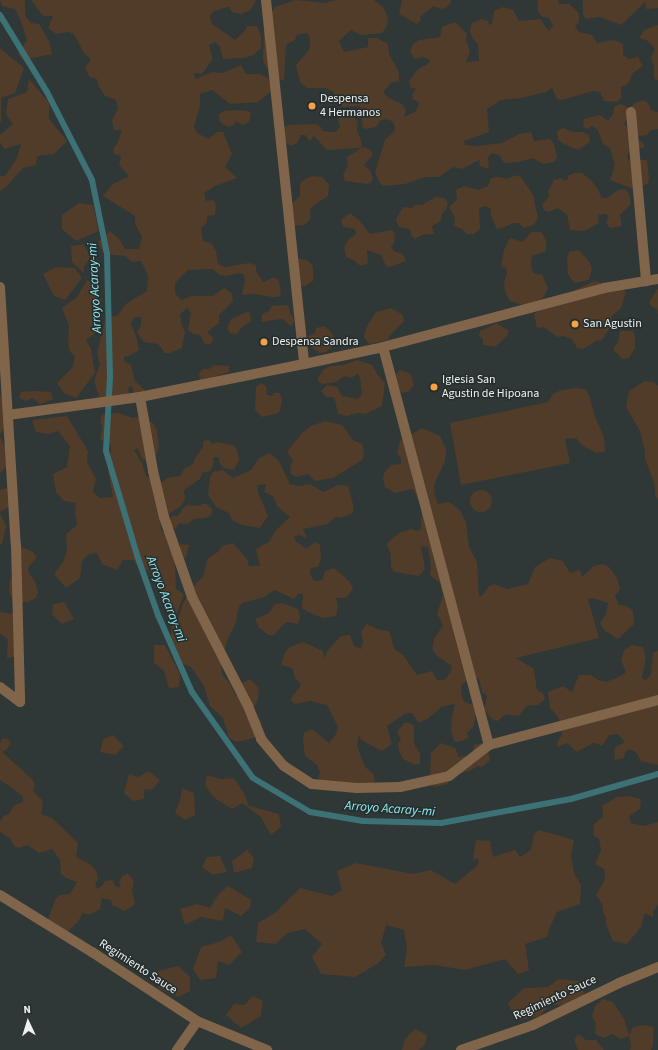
<!DOCTYPE html>
<style>
body{margin:0}
#map{position:relative;width:658px;height:1050px;overflow:hidden;background:#303737;font-family:"Source Sans 3",sans-serif}
div>[style]{position:absolute}
.green>*{inset:0;background:#503c29}
.round{border-radius:50%}
.stream>*{height:6px;margin:-3px;padding:0 3px;transform-origin:3px;border-radius:3px;background:#3c7276}
.minor>*{height:10px;margin:-5px;padding:0 5px;transform-origin:5px;border-radius:5px;background:#80654a}
.dots>*{width:11px;height:11px;translate:-50% -50%;box-sizing:border-box;border:2px solid #262d2d;border-radius:50%}
span{translate:-50% -50%;white-space:nowrap;text-align:center;line-height:1.15;-webkit-text-stroke:3px #262d2d;paint-order:stroke}
.poi-label{font-size:12px;color:#edf1f1}
.left{translate:0 -50%;text-align:left}
.street-label{font-size:12px;color:#edf1f1}
.water-label{font-size:13px;color:#8febf1;font-style:italic}
.north{position:absolute;left:8px;top:1002px;width:40px;height:40px;-webkit-text-stroke:3px #262d2d;paint-order:stroke;rotate:356deg;font-size:11px;font-weight:700;line-height:16px;text-align:center;color:#edf1f1}
.north::after{content:'';display:block;margin:auto;width:14px;height:18px;background:#edf1f1;clip-path:polygon(50% 0,100% 100%,50% 72%,0 100%)}
</style>
<div id="map">
<div class="green">
<i style="clip-path:polygon(0 0,25px 0,25px 16px,31px 23px,39px 24px,49px 41px,52px 54px,23px 60px,18px 54px,27px 40px,20px 19px,15px 9px,2px 6px)"></i>
<i style="clip-path:polygon(31px 0,256px 0,251px 10px,241px 14px,232px 12px,229px 7px,223px 8px,213px 12px,210px 16px,212px 24px,235px 40px,244px 32px,247px 26px,257px 26px,261px 36px,261px 48px,253px 55px,245px 58px,223px 59px,220px 47px,215px 42px,209px 45px,213px 59px,202px 74px,194px 73px,195px 79px,213px 72px,223px 73px,241px 65px,246px 74px,260px 74px,268px 78px,272px 91px,258px 102px,230px 104px,212px 90px,200px 94px,200px 105px,194px 127px,197px 133px,209px 139px,217px 132px,223px 132px,232px 154px,225px 167px,237px 178px,215px 186px,204px 193px,206px 201px,214px 200px,216px 205px,215px 215px,207px 216px,207px 222px,201px 228px,203px 241px,211px 243px,216px 251px,218px 264px,225px 267px,249px 263px,256px 265px,256px 271px,263px 282px,274px 277px,279px 281px,281px 294px,278px 297px,272px 297px,255px 294px,242px 295px,245px 281px,244px 275px,240px 273px,226px 276px,220px 275px,212px 269px,188px 270px,175px 283px,175px 293px,181px 300px,192px 296px,213px 296px,224px 288px,232px 293px,233px 301px,219px 315px,219px 323px,207px 332px,214px 339px,210px 344px,205px 344px,200px 335px,193px 334px,188px 330px,191px 313px,187px 308px,180px 314px,182px 326px,185px 332px,182px 348px,170px 353px,165px 353px,158px 344px,144px 342px,137px 333px,141px 325px,141px 317px,134px 317px,131px 324px,136px 336px,139px 350px,129px 356px,124px 357px,124px 361px,131px 365px,135px 381px,145px 390px,142px 394px,134px 393px,132px 386px,128px 388px,129px 393px,126px 395px,100px 399px,94px 381px,100px 364px,97px 353px,106px 318px,117px 316px,127px 303px,147px 291px,148px 276px,141px 261px,132px 262px,125px 256px,104px 254px,98px 242px,110px 231px,119px 239px,125px 249px,139px 249px,142px 237px,135px 223px,135px 216px,103px 196px,113px 184px,129px 176px,119px 165px,121px 156px,114px 154px,113px 149px,118px 142px,122px 130px,114px 130px,112px 120px,118px 109px,116px 100px,105px 96px,98px 85px,97px 79px,90px 77px,85px 68px,91px 59px,84px 53px,74px 34px,68px 32px,56px 34px,48px 28px,53px 16px,43px 16px)"></i>
<i style="clip-path:polygon(296px 0,324px 3px,336px 0,374px 0,383px 7px,388px 17px,387px 26px,382px 33px,361px 35px,351px 30px,339px 41px,344px 52px,368px 47px,368px 38px,377px 38px,388px 44px,389px 54px,399px 72px,399px 81px,391px 83px,383px 92px,389px 98px,402px 104px,406px 110px,404px 117px,415px 112px,419px 104px,418px 101px,413px 100px,412px 95px,416px 89px,410px 87px,409px 81px,418px 69px,428px 64px,430px 60px,423px 57px,414px 59px,410px 51px,413px 44px,419px 40px,440px 37px,442px 27px,455px 22px,467px 34px,466px 40px,470px 51px,466px 62px,479px 61px,478px 44px,473px 39px,470px 31px,472px 23px,482px 19px,488px 21px,489px 25px,492px 24px,494px 11px,503px 7px,513px 10px,519px 21px,540px 19px,549px 31px,553px 25px,549px 18px,542px 17px,538px 11px,537px 5px,538px 0,558px 0,559px 4px,569px 4px,579px 13px,579px 22px,575px 26px,579px 32px,592px 35px,597px 43px,611px 40px,617px 41px,623px 44px,623px 55px,629px 59px,638px 57px,643px 66px,633px 73px,628px 84px,621px 87px,621px 98px,617px 102px,604px 101px,600px 92px,593px 91px,562px 100px,557px 99px,552px 88px,546px 92px,522px 98px,501px 100px,487px 109px,489px 132px,464px 141px,465px 145px,476px 146px,502px 143px,519px 134px,531px 132px,534px 141px,550px 139px,554px 144px,557px 158px,554px 162px,543px 164px,533px 158px,519px 162px,504px 163px,499px 155px,492px 153px,488px 158px,489px 169px,480px 166px,479px 160px,462px 169px,453px 167px,439px 177px,425px 177px,405px 184px,383px 186px,379px 182px,375px 172px,385px 140px,394px 131px,395px 126px,392px 121px,384px 119px,380px 121px,376px 127px,367px 129px,363px 128px,360px 106px,343px 107px,335px 99px,334px 92px,326px 88px,307px 88px,300px 82px,296px 65px,309px 50px,310px 39px,307px 33px,297px 35px,295px 40px,286px 45px,284px 80px,277px 79px,266px 67px,263px 60px,264px 26px,267px 18px,275px 7px)"></i>
<i style="clip-path:polygon(402px 0,452px 0,447px 7px,442px 9px,433px 6px,420px 17px,421px 20px,417px 24px,399px 14px)"></i>
<i style="clip-path:polygon(583px 0,658px 0,658px 8px,646px 9px,645px 2px,621px 25px,600px 17px,586px 19px,583px 15px)"></i>
<i style="clip-path:polygon(658px 25px,658px 80px,654px 79px,654px 67px,651px 58px,655px 49px,648px 41px,639px 38px,644px 30px)"></i>
<i style="clip-path:polygon(0 48px,24px 68px,15px 93px,1px 98px,1px 122px,0 122px)"></i>
<i style="clip-path:polygon(29px 79px,49px 103px,49px 119px,67px 141px,54px 154px,37px 156px,36px 165px,23px 168px,6px 187px,0 191px,0 176px,5px 176px,17px 158px,21px 144px,4px 149px,0 142px,0 135px,13px 124px,6px 114px,8px 99px,27px 92px)"></i>
<i style="clip-path:polygon(643px 100px,648px 103px,651px 110px,658px 112px,658px 129px,651px 130px,647px 135px,639px 136px,634px 129px,631px 106px,635px 103px)"></i>
<i style="clip-path:polygon(620px 104px,626px 106px,630px 112px,624px 124px,632px 131px,634px 140px,643px 142px,645px 147px,629px 151px,627px 158px,632px 163px,638px 160px,647px 160px,649px 179px,648px 184px,631px 188px,610px 180px,615px 165px,610px 148px,603px 144px,598px 130px,592px 126px,587px 129px,583px 127px,584px 119px,600px 115px,608px 121px,613px 114px,614px 107px)"></i>
<i style="clip-path:polygon(234px 110px,247px 111px,251px 113px,249px 122px,243px 125px,236px 121px,234px 125px,228px 127px,220px 122px,219px 114px,224px 111px)"></i>
<i style="clip-path:polygon(344px 110px,349px 111px,358px 122px,357px 130px,362px 144px,361px 148px,327px 150px,314px 136px,310px 141px,305px 135px,301px 135px,298px 142px,293px 145px,289px 145px,284px 141px,283px 131px,285px 126px,289px 125px,315px 124px,321px 127px,323px 131px,336px 132px,340px 126px,338px 120px)"></i>
<i style="clip-path:polygon(563px 128px,573px 132px,583px 132px,589px 135px,590px 142px,578px 150px,562px 143px,558px 140px,557px 131px)"></i>
<i style="clip-path:polygon(363px 147px,371px 150px,373px 155px,364px 165px,370px 171px,373px 177px,371px 183px,367px 184px,345px 181px,343px 175px,348px 166px,347px 157px)"></i>
<i style="clip-path:polygon(574px 173px,582px 173px,591px 180px,597px 188px,602px 198px,607px 198px,618px 190px,625px 189px,629px 193px,631px 204px,620px 215px,622px 226px,610px 228px,606px 222px,609px 216px,605px 214px,598px 215px,599px 223px,584px 231px,570px 230px,567px 215px,558px 208px,549px 212px,544px 210px,542px 205px,549px 197px,548px 192px,554px 180px,561px 178px,565px 181px,568px 179px,568px 176px)"></i>
<i style="clip-path:polygon(517px 175px,521px 177px,533px 195px,538px 217px,534px 225px,524px 228px,518px 223px,513px 223px,505px 227px,497px 229px,490px 214px,491px 209px,486px 206px,479px 208px,480px 229px,474px 234px,467px 234px,462px 229px,454px 226px,455px 218px,449px 207px,457px 200px,456px 190px,464px 186px,478px 190px,488px 186px,491px 178px,499px 177px,507px 179px)"></i>
<i style="clip-path:polygon(313px 176px,322px 177px,329px 184px,328px 196px,313px 206px,310px 210px,311px 217px,309px 221px,304px 225px,294px 226px,291px 204px,300px 196px,300px 183px,307px 178px)"></i>
<i style="clip-path:polygon(435px 197px,444px 198px,448px 202px,446px 210px,442px 213px,441px 221px,432px 226px,434px 234px,422px 235px,415px 239px,411px 235px,410px 229px,399px 227px,396px 219px,403px 207px,412px 208px,415px 205px,422px 205px)"></i>
<i style="clip-path:polygon(79px 203px,93px 205px,99px 231px,76px 241px,62px 229px,62px 215px)"></i>
<i style="clip-path:polygon(350px 213px,359px 220px,370px 234px,391px 230px,395px 233px,394px 243px,391px 247px,395px 252px,403px 254px,406px 261px,390px 267px,386px 266px,381px 255px,367px 250px,368px 263px,364px 265px,359px 265px,355px 261px,346px 257px,344px 247px,348px 240px,356px 234px,355px 229px,343px 227px,341px 220px)"></i>
<i style="clip-path:polygon(531px 232px,541px 232px,546px 240px,546px 251px,532px 256px,531px 265px,533px 273px,542px 275px,548px 288px,543px 298px,537px 302px,523px 305px,510px 301px,505px 292px,504px 283px,507px 273px,506px 268px,501px 267px,504px 250px,510px 238px,523px 242px)"></i>
<i style="clip-path:polygon(83px 244px,91px 257px,84px 266px,84px 273px,72px 262px,71px 246px)"></i>
<i style="clip-path:polygon(579px 250px,590px 263px,592px 269px,589px 280px,574px 283px,568px 274px,567px 260px,569px 252px)"></i>
<i style="clip-path:polygon(296px 258px,307px 260px,313px 266px,313px 281px,305px 286px,298px 285px)"></i>
<i style="clip-path:polygon(56px 267px,75px 268px,82px 278px,65px 300px,54px 296px,43px 274px)"></i>
<i style="clip-path:polygon(87px 280px,96px 284px,102px 300px,96px 314px,98px 331px,86px 340px,91px 349px,95px 373px,76px 398px,64px 393px,57px 383px,72px 368px,75px 356px,70px 352px,68px 340px,69px 325px,62px 308px,77px 297px)"></i>
<i style="clip-path:polygon(594px 281px,602px 283px,611px 292px,614px 283px,626px 292px,621px 308px,611px 317px,611px 326px,602px 340px,596px 341px,583px 349px,577px 348px,572px 339px,563px 336px,557px 337px,544px 327px,537px 328px,534px 314px,549px 305px,570px 302px,575px 290px)"></i>
<i style="clip-path:polygon(658px 288px,658px 315px,657px 309px,652px 307px,649px 303px)"></i>
<i style="clip-path:polygon(286px 305px,289px 306px,290px 313px,293px 317px,294px 322px,291px 326px,282px 319px,261px 322px,262px 314px,269px 311px,272px 306px)"></i>
<i style="clip-path:polygon(391px 308px,403px 315px,404px 321px,391px 334px,388px 340px,369px 344px,364px 337px,366px 328px,376px 312px)"></i>
<i style="clip-path:polygon(247px 312px,250px 313px,251px 321px,241px 328px,237px 334px,230px 333px,227px 329px,231px 319px)"></i>
<i style="clip-path:polygon(497px 323px,509px 331px,507px 336px,495px 347px,483px 345px,483px 339px,479px 336px,480px 331px)"></i>
<i style="clip-path:polygon(324px 326px,332px 333px,335px 344px,326px 352px,319px 353px,313px 348px,313px 344px,308px 339px,309px 336px,315px 333px,316px 328px)"></i>
<i style="clip-path:polygon(620px 331px,633px 331px,635px 336px,635px 348px,629px 358px,622px 359px,613px 349px,618px 342px)"></i>
<i style="clip-path:polygon(357px 360px,372px 365px,378px 375px,385px 383px,382px 406px,365px 414px,357px 413px,347px 416px,338px 414px,335px 400px,333px 397px,326px 397px,321px 391px,327px 385px,337px 387px,342px 396px,357px 399px,362px 395px,360px 377px,358px 374px,351px 378px,345px 376px,336px 382px,322px 384px,319px 382px,318px 378px,323px 370px,330px 366px,343px 365px)"></i>
<i style="clip-path:polygon(214px 365px,227px 366px,229px 365px,229px 372px,200px 381px,199px 374px,203px 369px,209px 369px)"></i>
<i style="clip-path:polygon(400px 370px,411px 374px,414px 385px,409px 391px,403px 393px,396px 389px,394px 376px)"></i>
<i style="clip-path:polygon(645px 381px,654px 382px,658px 386px,658px 499px,655px 495px,655px 485px,645px 459px,645px 452px,640px 431px,626px 407px,629px 391px)"></i>
<i style="clip-path:polygon(261px 383px,266px 386px,267px 392px,266px 394px,272px 396px,274px 393px,280px 393px,282px 399px,280px 411px,276px 414px,262px 417px,255px 410px,256px 387px)"></i>
<i style="clip-path:polygon(577px 388px,585px 389px,589px 395px,595px 417px,604px 437px,605px 451px,597px 453px,581px 445px,576px 438px,565px 439px,570px 463px,461px 485px,450px 423px,548px 402px,553px 394px,561px 390px)"></i>
<i style="clip-path:polygon(34px 391px,51px 392px,53px 399px,41px 404px,32px 398px,26px 401px,19px 398px,21px 392px)"></i>
<i style="clip-path:polygon(0 395px,8px 409px,6px 425px,0 434px)"></i>
<i style="clip-path:polygon(118px 413px,133px 418px,138px 417px,153px 423px,157px 430px,159px 447px,155px 458px,146px 461px,142px 459px,138px 448px,134px 450px,142px 463px,146px 476px,161px 483px,167px 478px,180px 476px,184px 469px,193px 464px,195px 458px,203px 447px,203px 441px,209px 440px,212px 444px,218px 442px,235px 446px,238px 454px,239px 460px,234px 470px,224px 468px,220px 464px,218px 457px,214px 457px,213px 465px,210px 471px,202px 473px,200px 479px,184px 490px,185px 499px,181px 506px,160px 520px,161px 529px,163px 532px,176px 535px,178px 548px,181px 544px,189px 545px,186px 557px,175px 564px,176px 589px,184px 594px,177px 613px,172px 614px,166px 606px,165px 599px,168px 596px,155px 583px,151px 572px,136px 565px,134px 560px,123px 560px,117px 570px,102px 564px,97px 553px,89px 554px,82px 561px,80px 578px,66px 588px,54px 574px,63px 562px,67px 550px,66px 534px,77px 525px,75px 513px,76px 503px,64px 501px,56px 492px,53px 474px,67px 467px,70px 446px,58px 431px,49px 434px,36px 432px,32px 420px,67px 416px,88px 451px,87px 462px,96px 479px,93px 492px,100px 498px,113px 497px,108px 470px,111px 446px,100px 439px,102px 427px,100px 421px,102px 415px)"></i>
<i style="clip-path:polygon(325px 421px,342px 425px,353px 440px,363px 445px,364px 456px,362px 460px,333px 478px,315px 481px,308px 474px,296px 477px,291px 474px,290px 468px,293px 460px,287px 452px,302px 433px,311px 426px)"></i>
<i style="clip-path:polygon(422px 428px,440px 436px,446px 449px,445px 461px,434px 485px,435px 496px,438px 504px,449px 502px,460px 510px,466px 522px,469px 547px,477px 562px,479px 596px,482px 596px,489px 586px,494px 584px,507px 589px,528px 584px,535px 567px,550px 558px,563px 561px,570px 573px,580px 570px,582px 577px,594px 566px,603px 564px,609px 567px,617px 578px,620px 589px,615px 596px,619px 605px,626px 606px,633px 610px,634px 624px,618px 639px,605px 631px,600px 623px,606px 614px,608px 603px,592px 598px,588px 599px,599px 638px,516px 658px,534px 669px,537px 690px,543px 693px,545px 699px,538px 705px,526px 706px,520px 715px,515px 716px,506px 714px,498px 721px,492px 719px,484px 709px,487px 696px,482px 692px,479px 679px,473px 676px,461px 685px,462px 698px,465px 702px,475px 706px,477px 711px,473px 727px,467px 733px,469px 738px,458px 742px,454px 741px,451px 730px,452px 716px,455px 704px,441px 707px,429px 718px,419px 723px,412px 713px,405px 714px,387px 726px,392px 744px,382px 751px,361px 740px,359px 735px,357px 745px,365px 767px,374px 774px,375px 781px,370px 789px,318px 780px,320px 772px,317px 765px,305px 756px,303px 741px,304px 733px,312px 729px,329px 743px,336px 734px,338px 727px,327px 705px,310px 701px,295px 704px,290px 700px,301px 685px,295px 678px,292px 668px,281px 665px,285px 652px,290px 647px,303px 642px,323px 651px,324px 658px,328px 650px,341px 636px,350px 635px,354px 646px,361px 649px,363px 643px,361px 631px,367px 624px,377px 629px,389px 631px,395px 650px,403px 655px,417px 675px,432px 671px,437px 680px,444px 680px,450px 673px,452px 666px,437px 656px,432px 649px,434px 639px,443px 625px,437px 614px,443px 595px,440px 583px,430px 575px,431px 566px,428px 547px,421px 546px,425px 569px,419px 576px,394px 572px,391px 567px,391px 554px,387px 546px,388px 542px,399px 533px,411px 529px,417px 531px,421px 529px,422px 507px,413px 489px,395px 493px,385px 487px,383px 479px,384px 473px,391px 465px,401px 464px,401px 458px,397px 453px,400px 441px)"></i>
<i style="clip-path:polygon(0 437px,6px 450px,7px 466px,0 473px)"></i>
<i style="clip-path:polygon(270px 453px,279px 461px,290px 484px,298px 486px,310px 484px,323px 492px,338px 485px,348px 486px,353px 504px,353px 513px,341px 518px,336px 517px,328px 524px,303px 529px,307px 538px,298px 535px,294px 537px,295px 540px,306px 549px,315px 542px,320px 545px,321px 559px,318px 567px,311px 568px,310px 573px,313px 580px,318px 581px,323px 579px,325px 571px,334px 568px,349px 581px,353px 587px,350px 594px,345px 598px,336px 598px,338px 606px,336px 616px,323px 618px,308px 612px,302px 608px,303px 594px,298px 594px,294px 599px,275px 590px,269px 593px,265px 597px,242px 603px,238px 609px,236px 623px,228px 638px,221px 663px,222px 674px,230px 684px,236px 697px,242px 683px,250px 679px,259px 688px,258px 699px,253px 711px,261px 721px,261px 727px,254px 738px,237px 742px,229px 738px,223px 718px,210px 706px,204px 686px,191px 667px,175px 661px,170px 647px,172px 625px,179px 617px,183px 603px,196px 583px,203px 577px,208px 558px,218px 552px,222px 546px,233px 543px,247px 559px,249px 566px,260px 566px,256px 549px,269px 542px,276px 530px,290px 517px,277px 506px,273px 496px,264px 492px,266px 484px,258px 485px,258px 492px,268px 516px,260px 528px,242px 525px,232px 520px,229px 513px,216px 507px,208px 495px,210px 478px,213px 472px,223px 470px,233px 478px,251px 470px,259px 458px)"></i>
<i style="clip-path:polygon(7px 488px,9px 507px,0 512px,0 490px)"></i>
<i class="round" style="left:470px;top:490px;width:22px;height:22px"></i>
<i style="clip-path:polygon(202px 504px,207px 504px,213px 510px,211px 515px,206px 518px,194px 519px,186px 525px,181px 523px,178px 524px,176px 529px,171px 526px,170px 520px,172px 516px,178px 516px,184px 507px,188px 505px,200px 506px)"></i>
<i style="clip-path:polygon(0 513px,6px 526px,2px 544px,0 545px)"></i>
<i style="clip-path:polygon(22px 547px,33px 552px,37px 557px,28px 568px,29px 574px,35px 581px,38px 592px,36px 598px,28px 602px,13px 602px,9px 590px,10px 580px,15px 572px,12px 557px)"></i>
<i style="clip-path:polygon(64px 602px,74px 619px,62px 624px,52px 614px,53px 604px)"></i>
<i style="clip-path:polygon(282px 603px,298px 609px,300px 618px,298px 624px,286px 622px,274px 635px,269px 635px,259px 628px,255px 619px,269px 613px,275px 604px)"></i>
<i style="clip-path:polygon(0 612px,13px 614px,18px 656px,7px 658px,8px 639px,0 634px)"></i>
<i style="clip-path:polygon(154px 645px,165px 645px,180px 674px,179px 687px,169px 688px,164px 671px,154px 663px)"></i>
<i style="clip-path:polygon(632px 645px,643px 647px,646px 658px,642px 678px,645px 680px,651px 675px,653px 652px,658px 651px,658px 765px,641px 761px,636px 752px,630px 749px,625px 752px,624px 758px,615px 760px,614px 748px,625px 742px,618px 734px,609px 735px,602px 746px,596px 743px,593px 743px,577px 752px,567px 743px,558px 747px,557px 743px,562px 734px,560px 722px,558px 717px,550px 708px,548px 692px,563px 686px,572px 692px,579px 675px,591px 675px,598px 680px,606px 682px,621px 676px,626px 672px,621px 661px,624px 650px)"></i>
<i style="clip-path:polygon(404px 723px,411px 723px,414px 726px,414px 740px,415px 747px,417px 748px,420px 754px,420px 764px,415px 765px,403px 759px,399px 751px,398px 744px,401px 739px,397px 732px)"></i>
<i style="clip-path:polygon(113px 735px,124px 746px,115px 755px,100px 752px,103px 739px)"></i>
<i style="clip-path:polygon(3px 738px,8px 739px,11px 743px,7px 749px,2px 752px,32px 779px,35px 784px,33px 791px,43px 801px,41px 814px,52px 818px,78px 843px,76px 857px,91px 865px,97px 872px,98px 879px,95px 885px,97px 889px,103px 885px,105px 881px,112px 880px,116px 887px,121px 887px,119px 882px,122px 876px,128px 874px,134px 881px,132px 891px,135px 903px,134px 905px,125px 911px,112px 905px,111px 900px,102px 898px,100px 909px,90px 915px,83px 913px,77px 923px,67px 932px,48px 920px,55px 900px,59px 895px,70px 894px,77px 882px,66px 878px,61px 874px,60px 860px,52px 849px,39px 853px,27px 845px,19px 848px,14px 846px,10px 838px,0 832px,0 821px,4px 816px,9px 814px,14px 805px,23px 802px,23px 797px,14px 789px,0 780px,0 743px)"></i>
<i style="clip-path:polygon(486px 742px,490px 760px,482px 767px,477px 766px,470px 771px,450px 775px,448px 784px,433px 787px,430px 775px,431px 753px,441px 743px,455px 748px,459px 757px,473px 754px,474px 745px)"></i>
<i style="clip-path:polygon(149px 771px,160px 780px,153px 789px,144px 790px,144px 799px,133px 801px,124px 793px,129px 774px,138px 777px)"></i>
<i style="clip-path:polygon(207px 775px,221px 779px,234px 778px,244px 793px,249px 806px,279px 814px,281px 827px,271px 835px,261px 817px,242px 803px,232px 809px,213px 797px,205px 785px)"></i>
<i style="clip-path:polygon(182px 788px,194px 793px,195px 815px,185px 820px,175px 813px,180px 800px)"></i>
<i style="clip-path:polygon(628px 796px,641px 799px,640px 809px,629px 816px,631px 823px,644px 826px,658px 822px,658px 905px,653px 911px,653px 917px,645px 913px,641px 927px,627px 944px,613px 941px,606px 924px,606px 917px,603px 912px,602px 904px,596px 895px,604px 881px,605px 874px,604px 869px,595px 864px,601px 850px,599px 839px,593px 835px,594px 824px,603px 817px,602px 806px,617px 797px)"></i>
<i style="clip-path:polygon(539px 830px,574px 840px,571px 855px,574px 873px,581px 885px,580px 904px,557px 912px,550px 927px,547px 937px,525px 944px,529px 970px,518px 974px,505px 959px,465px 970px,434px 965px,404px 967px,407px 949px,404px 930px,386px 925px,381px 943px,386px 955px,377px 964px,355px 977px,321px 974px,312px 957px,322px 944px,305px 929px,288px 933px,275px 944px,256px 942px,258px 923px,276px 912px,300px 888px,332px 896px,342px 890px,337px 871px,356px 863px,413px 874px,431px 870px,455px 884px,478px 865px,479px 858px,473px 860px,476px 840px,490px 841px,493px 857px,515px 850px,520px 857px,531px 850px,534px 834px)"></i>
<i style="clip-path:polygon(247px 850px,254px 858px,252px 868px,234px 873px,232px 861px)"></i>
<i style="clip-path:polygon(220px 856px,227px 872px,213px 875px,202px 867px,207px 857px)"></i>
<i style="clip-path:polygon(228px 886px,251px 900px,250px 908px,241px 916px,225px 908px,223px 921px,201px 917px,185px 925px,180px 909px,197px 904px,210px 908px,218px 895px)"></i>
<i style="clip-path:polygon(231px 935px,242px 952px,229px 965px,218px 961px,216px 978px,200px 980px,193px 969px,201px 947px,219px 942px)"></i>
<i style="clip-path:polygon(178px 966px,190px 977px,190px 991px,178px 997px,157px 988px,158px 971px)"></i>
<i style="clip-path:polygon(558px 979px,579px 981px,585px 995px,566px 1006px,550px 1004px,540px 1016px,518px 1020px,513px 1015px,508px 1003px,524px 988px,548px 987px)"></i>
<i style="clip-path:polygon(253px 996px,263px 1001px,261px 1016px,241px 1028px,226px 1015px,234px 1004px,244px 1005px)"></i>
<i style="clip-path:polygon(603px 999px,613px 1002px,624px 1019px,629px 1035px,633px 1027px,644px 1025px,654px 1027px,653px 1045px,651px 1050px,630px 1050px,631px 1045px,629px 1036px,621px 1039px,612px 1034px,604px 1038px,595px 1034px,596px 1024px,592px 1016px,595px 1006px)"></i>
<i style="clip-path:polygon(415px 1029px,427px 1035px,425px 1045px,419px 1050px,402px 1050px,405px 1039px)"></i>
<i style="clip-path:polygon(578px 1034px,586px 1040px,596px 1040px,604px 1050px,578px 1050px,574px 1040px)"></i>
</div>
<div class="stream">
<i style="left:0;top:15px;width:90px;rotate:58.6deg"></i>
<i style="left:47px;top:92px;width:99px;rotate:62.9deg"></i>
<i style="left:92px;top:180px;width:76px;rotate:78.5deg"></i>
<i style="left:107px;top:254px;width:123px;rotate:88.6deg"></i>
<i style="left:110px;top:377px;width:74px;rotate:93.1deg"></i>
<i style="left:106px;top:451px;width:109px;rotate:73.4deg"></i>
<i style="left:137px;top:555px;width:64px;rotate:70.7deg"></i>
<i style="left:158px;top:615px;width:84px;rotate:66.2deg"></i>
<i style="left:192px;top:692px;width:105px;rotate:54.7deg"></i>
<i style="left:253px;top:778px;width:66px;rotate:30.8deg"></i>
<i style="left:310px;top:812px;width:54px;rotate:9.6deg"></i>
<i style="left:363px;top:821px;width:78px;rotate:1.5deg"></i>
<i style="left:441px;top:823px;width:132px;rotate:-10.5deg"></i>
<i style="left:571px;top:799px;width:91px;rotate:-16deg"></i>
</div>
<div class="minor">
<i style="left:266px;top:0;width:366px;rotate:84deg"></i>
<i style="left:631px;top:112px;width:170px;rotate:84.9deg"></i>
<i style="left:0;top:287px;width:258px;rotate:86.5deg"></i>
<i style="left:16px;top:545px;width:157px;rotate:88.5deg"></i>
<i style="left:383px;top:347px;width:412px;rotate:75.1deg"></i>
<i style="left:140px;top:397px;width:75px;rotate:80deg"></i>
<i style="left:153px;top:471px;width:47px;rotate:76.6deg"></i>
<i style="left:164px;top:517px;width:85px;rotate:70.7deg"></i>
<i style="left:192px;top:597px;width:123px;rotate:62.8deg"></i>
<i style="left:248px;top:706px;width:35px;rotate:68deg"></i>
<i style="left:261px;top:739px;width:35px;rotate:50deg"></i>
<i style="left:284px;top:766px;width:33px;rotate:33deg"></i>
<i style="left:312px;top:784px;width:45px;rotate:5.1deg"></i>
<i style="left:357px;top:788px;width:43px;rotate:-1.3deg"></i>
<i style="left:400px;top:787px;width:50px;rotate:-12.7deg"></i>
<i style="left:449px;top:776px;width:51px;rotate:-37.8deg"></i>
<i style="left:489px;top:745px;width:175px;rotate:-14.9deg"></i>
<i style="left:8px;top:415px;width:133px;rotate:-7.8deg"></i>
<i style="left:140px;top:397px;width:167px;rotate:-11.4deg"></i>
<i style="left:304px;top:364px;width:81px;rotate:-12.1deg"></i>
<i style="left:383px;top:347px;width:229px;rotate:-14.9deg"></i>
<i style="left:604px;top:288px;width:55px;rotate:-9.5deg"></i>
<i style="left:0;top:687px;width:25px;rotate:37deg"></i>
<i style="left:0;top:895px;width:108px;rotate:31.8deg"></i>
<i style="left:92px;top:952px;width:126px;rotate:33.3deg"></i>
<i style="left:197px;top:1021px;width:76px;rotate:22.5deg"></i>
<i style="left:177px;top:1050px;width:35px;rotate:-55deg"></i>
<i style="left:461px;top:1050px;width:76px;rotate:-19.1deg"></i>
<i style="left:533px;top:1025px;width:96px;rotate:-26deg"></i>
<i style="left:619px;top:983px;width:42px;rotate:-22.3deg"></i>
</div>
<div class="dots">
<i style="left:312px;top:106px;background:#f4a344"></i>
<i style="left:575px;top:324px;background:#f4a344"></i>
<i style="left:264px;top:342px;background:#f4a344"></i>
<i style="left:434px;top:387px;background:#f4a344"></i>
</div>
<div class="poi-label">
<span class="left" style="left:320px;top:106px">Despensa<br>4 Hermanos</span>
<span class="left" style="left:583px;top:324px">San Agustin</span>
<span class="left" style="left:272px;top:342px">Despensa Sandra</span>
<span class="left" style="left:442px;top:387px">Iglesia San<br>Agustin de Hipoana</span>
</div>
<div class="street-label">
<span style="left:138px;top:967px;rotate:33deg">Regimiento Sauce</span>
<span style="left:555px;top:998px;rotate:-25deg">Regimiento Sauce</span>
</div>
<div class="water-label">
<span style="left:95px;top:288px;rotate:-93deg">Arroyo Acaray-mi</span>
<span style="left:166px;top:599px;rotate:69deg">Arroyo Acaray-mi</span>
<span style="left:390px;top:809px;rotate:4deg">Arroyo Acaray-mi</span>
</div>
<div class="north">N</div>
</div>
